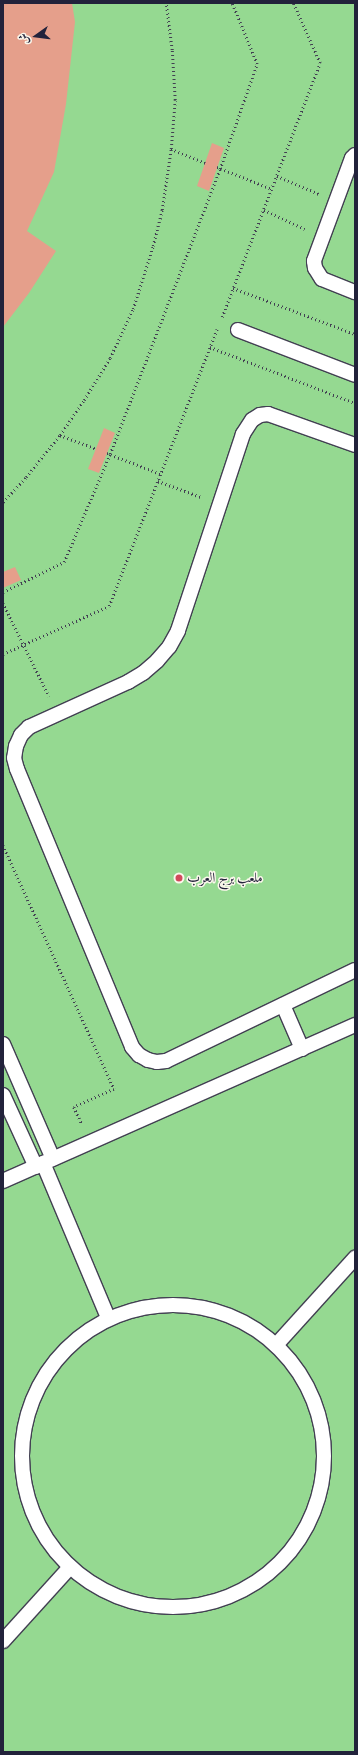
<!DOCTYPE html>
<meta charset="utf-8">
<style>
body{margin:0}
#map{position:relative;width:358px;height:1755px;overflow:hidden;background:#f4ead3;font-family:"Libre Bodoni",Amiri,serif}
div>[style]{position:absolute}
.green>*{inset:0;background:#95d991}
.building>*{inset:0;background:#e59f8b}
.path>*{height:2.5px;margin-top:-1.25px;transform-origin:0;background:repeating-linear-gradient(90deg,#424052 0 1px,transparent 0 4px)}
.roads{filter:drop-shadow(1px 0 #424052) drop-shadow(-1px 0 #424052) drop-shadow(0 1px #424052) drop-shadow(0 -1px #424052)}
.service>*{height:14px;margin:-7px;padding:0 7px;transform-origin:7px;border-radius:7px;background:#fff}
.service>.ring{margin:-7px;padding:0;box-sizing:content-box;background:none;border:14px solid #fff;border-radius:50%}
.dots>*{width:11px;height:11px;translate:-50% -50%;box-sizing:border-box;border:2px solid #fbf7ec;border-radius:50%}
span{translate:-50% -50%;white-space:nowrap;text-align:center;line-height:1.15;-webkit-text-stroke:3px #fbf7ec;paint-order:stroke}
.poi-label{font-size:14px;color:#22223b}
.left{translate:0 -50%;text-align:left}
.frame{position:absolute;inset:0;border:4px solid #22223b;pointer-events:none}
.north{position:absolute;left:16px;top:16px;width:40px;height:40px;-webkit-text-stroke:3px #fbf7ec;paint-order:stroke;rotate:256deg;font-size:11px;font-weight:700;line-height:16px;text-align:center;color:#22223b}
.north::after{content:'';display:block;margin:auto;width:14px;height:18px;background:#22223b;clip-path:polygon(50% 0,100% 100%,50% 72%,0 100%)}
</style>
<div id="map">
<div class="green">
<i style="clip-path:polygon(3px 3px,355px 3px,355px 1752px,3px 1752px)"></i>
</div>
<div class="building">
<i style="clip-path:polygon(3px 3px,72px 3px,75px 22px,66px 104px,54px 172px,27px 231px,56px 251px,29px 293px,3px 327px)"></i>
<i style="clip-path:polygon(212px 143px,224px 148px,209px 191px,197px 186px)"></i>
<i style="clip-path:polygon(104px 428px,115px 433px,99px 473px,88px 469px)"></i>
<i style="clip-path:polygon(15px 567px,21px 580px,3px 588px,3px 572px)"></i>
</div>
<div class="path">
<i style="left:171px;top:149px;width:37px;rotate:22deg"></i>
<i style="left:217px;top:167px;width:59px;rotate:21.8deg"></i>
<i style="left:277px;top:176px;width:46px;rotate:23.2deg"></i>
<i style="left:264px;top:210px;width:45px;rotate:24.9deg"></i>
<i style="left:233px;top:288px;width:130px;rotate:20.7deg"></i>
<i style="left:222px;top:317px;width:272px;rotate:-68.9deg"></i>
<i style="left:320px;top:63px;width:66px;rotate:-114.2deg"></i>
<i style="left:210px;top:347px;width:155px;rotate:21.1deg"></i>
<i style="left:60px;top:435px;width:39px;rotate:21deg"></i>
<i style="left:107px;top:453px;width:58px;rotate:21.3deg"></i>
<i style="left:158px;top:481px;width:46px;rotate:20.4deg"></i>
<i style="left:3px;top:502px;width:34px;rotate:-47deg"></i>
<i style="left:26px;top:477px;width:54px;rotate:-51deg"></i>
<i style="left:60px;top:435px;width:42px;rotate:-55.6deg"></i>
<i style="left:84px;top:400px;width:49px;rotate:-58.2deg"></i>
<i style="left:110px;top:358px;width:54px;rotate:-64.9deg"></i>
<i style="left:133px;top:309px;width:66px;rotate:-72.4deg"></i>
<i style="left:153px;top:246px;width:37px;rotate:-76deg"></i>
<i style="left:162px;top:210px;width:62px;rotate:-81.6deg"></i>
<i style="left:171px;top:149px;width:49px;rotate:-85.3deg"></i>
<i style="left:175px;top:100px;width:50px;rotate:-93.4deg"></i>
<i style="left:172px;top:50px;width:47px;rotate:-97.3deg"></i>
<i style="left:3px;top:592px;width:68px;rotate:-26.2deg"></i>
<i style="left:64px;top:562px;width:117px;rotate:-66.9deg"></i>
<i style="left:110px;top:454px;width:305px;rotate:-68.9deg"></i>
<i style="left:220px;top:169px;width:111px;rotate:-70.6deg"></i>
<i style="left:257px;top:64px;width:66px;rotate:-112.3deg"></i>
<i style="left:3px;top:603px;width:104px;rotate:63.7deg"></i>
<i style="left:3px;top:654px;width:116px;rotate:-24.4deg"></i>
<i style="left:109px;top:606px;width:297px;rotate:-68.7deg"></i>
<i style="left:3px;top:845px;width:268px;rotate:65.5deg"></i>
<i style="left:114px;top:1089px;width:44px;rotate:155.8deg"></i>
<i style="left:74px;top:1107px;width:19px;rotate:65deg"></i>
</div>
<div class="roads">
<div class="service">
<i style="left:355px;top:155px;width:4px;rotate:135deg"></i>
<i style="left:352px;top:158px;width:110px;rotate:110.3deg"></i>
<i style="left:314px;top:261px;width:7px;rotate:82deg"></i>
<i style="left:315px;top:268px;width:13px;rotate:58deg"></i>
<i style="left:322px;top:279px;width:35px;rotate:22deg"></i>
<i style="left:238px;top:330px;width:125px;rotate:21deg"></i>
<i style="left:355px;top:445px;width:92px;rotate:-160.4deg"></i>
<i style="left:268px;top:414px;width:8px;rotate:173deg"></i>
<i style="left:260px;top:415px;width:9px;rotate:148deg"></i>
<i style="left:252px;top:420px;width:17px;rotate:123deg"></i>
<i style="left:243px;top:434px;width:207px;rotate:108.3deg"></i>
<i style="left:178px;top:631px;width:18px;rotate:119deg"></i>
<i style="left:169px;top:647px;width:18px;rotate:131deg"></i>
<i style="left:157px;top:661px;width:18px;rotate:139deg"></i>
<i style="left:143px;top:673px;width:17px;rotate:149deg"></i>
<i style="left:128px;top:682px;width:109px;rotate:155.6deg"></i>
<i style="left:29px;top:727px;width:11px;rotate:135deg"></i>
<i style="left:21px;top:735px;width:12px;rotate:114deg"></i>
<i style="left:16px;top:746px;width:12px;rotate:99deg"></i>
<i style="left:14px;top:758px;width:11px;rotate:75deg"></i>
<i style="left:17px;top:769px;width:301px;rotate:67.5deg"></i>
<i style="left:132px;top:1047px;width:11px;rotate:49deg"></i>
<i style="left:139px;top:1055px;width:10px;rotate:29deg"></i>
<i style="left:148px;top:1060px;width:9px;rotate:13deg"></i>
<i style="left:157px;top:1062px;width:9px;rotate:-6deg"></i>
<i style="left:166px;top:1061px;width:210px;rotate:-25.7deg"></i>
<i style="left:283px;top:1005px;width:48px;rotate:66.6deg"></i>
<i style="left:3px;top:1044px;width:125px;rotate:66.5deg"></i>
<i style="left:3px;top:1095px;width:79px;rotate:65.4deg"></i>
<i style="left:43px;top:1163px;width:168px;rotate:67.2deg"></i>
<i style="left:3px;top:1181px;width:385px;rotate:-23.9deg"></i>
<i class="ring" style="left:22px;top:1305px;width:288px;height:288px"></i>
<i style="left:276px;top:1345px;width:118px;rotate:-47.8deg"></i>
<i style="left:3px;top:1641px;width:100px;rotate:-47.8deg"></i>
</div>
</div>
<div class="dots">
<i style="left:179px;top:878px;background:#d1495b"></i>
</div>
<div class="poi-label">
<span class="left" style="left:187px;top:878px">ملعب برج العرب</span>
</div>
<div class="frame"></div>
<div class="north">ش</div>
</div>
